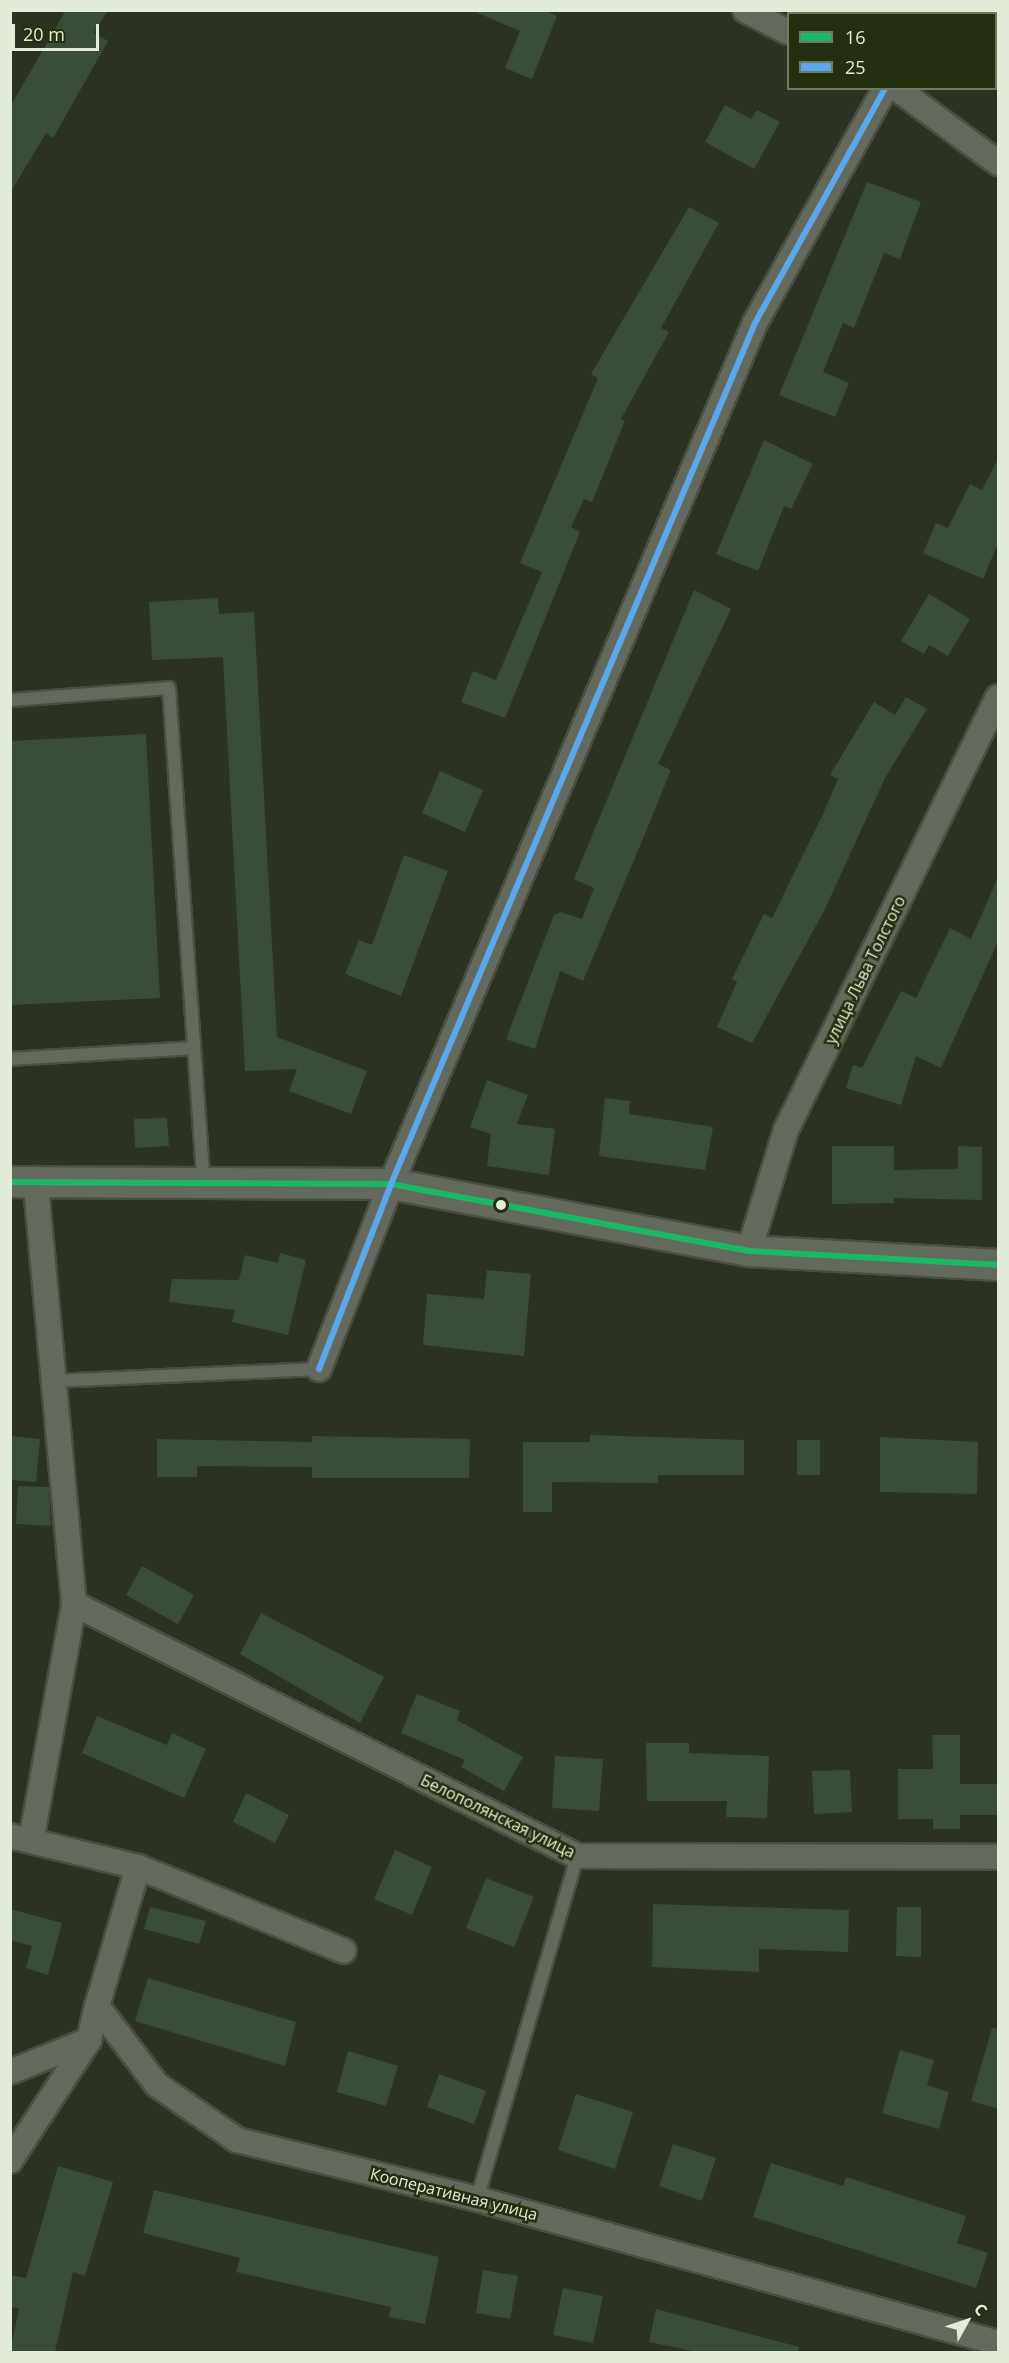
<!DOCTYPE html>
<meta charset="utf-8">
<style>
body{margin:0}
#map{position:relative;width:1009px;height:2363px;overflow:hidden;background:#2c3221;font-family:"Open Sans",sans-serif}
div>[style]{position:absolute}
.building>*{inset:0;background:#394c37}
.roads{filter:drop-shadow(2px 0 #494f40) drop-shadow(-2px 0 #494f40) drop-shadow(0 2px #494f40) drop-shadow(0 -2px #494f40)}
.service>*{height:12px;margin:-6px;padding:0 6px;transform-origin:6px;border-radius:6px;background:#63695c}
.minor>*{height:24px;margin:-12px;padding:0 12px;transform-origin:12px;border-radius:12px;background:#63695c}
.tertiary>*{height:30px;margin:-15px;padding:0 15px;transform-origin:15px;border-radius:15px;background:#63695c}
.bus-1>*{height:6px;margin:-3px;padding:0 3px;transform-origin:3px;border-radius:3px;background:#1ab867}
.bus-2>*{height:6px;margin:-3px;padding:0 3px;transform-origin:3px;border-radius:3px;background:#5aa8eb}
.dots>*{width:16px;height:16px;translate:-50% -50%;box-sizing:border-box;border:3px solid #242f10;border-radius:50%}
span{translate:-50% -50%;white-space:nowrap;text-align:center;line-height:1.15;-webkit-text-stroke:5px #242f10;paint-order:stroke}
.street-label{font-size:16px;color:#e3ebd9}
.frame{position:absolute;inset:0;border:12px solid #e3ebd9;pointer-events:none}
.legend{position:absolute;left:787px;top:12px;width:210px;height:78px;box-sizing:border-box;background:#242f10;border:2px solid #707a60;margin:0;padding:8px 10px;list-style:none;font-size:18px;color:#e3ebd9}
.legend li{display:flex;align-items:center;gap:12px;height:30px}
.legend b{width:30px;border:2px solid #707a60}
.north{position:absolute;left:937px;top:2291px;width:60px;height:60px;-webkit-text-stroke:4px #242f10;paint-order:stroke;rotate:50deg;font-size:16px;font-weight:700;line-height:24px;text-align:center;color:#e3ebd9}
.north::after{content:'';display:block;margin:auto;width:21px;height:27px;background:#e3ebd9;clip-path:polygon(50% 0,100% 100%,50% 72%,0 100%)}
.scale{position:absolute;left:12px;top:24px;width:87px;height:27px;box-sizing:border-box;border:3px solid #e3ebd9;border-top:0;padding-left:8px;font-size:18px;line-height:21px;white-space:nowrap;color:#e3ebd9;-webkit-text-stroke:4px #242f10;paint-order:stroke}
</style>
<div id="map">
<div class="building">
<i style="clip-path:polygon(66px 10px,108px 10px,94px 33px,108px 41px,53px 138px,46px 133px,10px 193px,10px 107px)"></i>
<i style="clip-path:polygon(471px 10px,544px 10px,557px 16px,532px 79px,505px 68px,520px 31px)"></i>
<i style="clip-path:polygon(725px 105px,751px 119px,757px 110px,780px 122px,754px 169px,705px 142px)"></i>
<i style="clip-path:polygon(867px 182px,921px 202px,900px 259px,884px 253px,854px 328px,843px 323px,823px 372px,849px 383px,835px 417px,779px 395px)"></i>
<i style="clip-path:polygon(689px 207px,719px 223px,661px 328px,669px 332px,621px 419px,625px 421px,592px 502px,584px 499px,571px 527px,580px 532px,505px 718px,461px 702px,473px 671px,496px 680px,542px 572px,520px 563px,598px 378px,591px 374px)"></i>
<i style="clip-path:polygon(764px 440px,813px 464px,791px 509px,784px 506px,758px 571px,716px 554px)"></i>
<i style="clip-path:polygon(999px 457px,999px 541px,983px 579px,923px 553px,936px 523px,948px 528px,970px 484px,982px 490px)"></i>
<i style="clip-path:polygon(694px 590px,731px 609px,658px 764px,671px 770px,642px 841px,583px 981px,560px 971px,535px 1049px,506px 1039px,554px 915px,561px 912px,582px 919px,594px 888px,574px 879px)"></i>
<i style="clip-path:polygon(929px 594px,970px 619px,948px 656px,929px 645px,924px 654px,901px 641px)"></i>
<i style="clip-path:polygon(218px 598px,219px 614px,254px 612px,277px 1037px,367px 1071px,351px 1114px,289px 1091px,297px 1069px,245px 1071px,223px 657px,152px 660px,149px 602px)"></i>
<i style="clip-path:polygon(906px 697px,927px 709px,885px 778px,825px 909px,752px 1043px,717px 1027px,737px 982px,732px 979px,764px 914px,772px 918px,823px 814px,838px 779px,830px 775px,874px 702px,895px 715px)"></i>
<i style="clip-path:polygon(146px 734px,160px 998px,10px 1005px,10px 741px)"></i>
<i style="clip-path:polygon(440px 771px,483px 790px,465px 832px,422px 813px)"></i>
<i style="clip-path:polygon(404px 855px,448px 871px,401px 996px,345px 974px,359px 940px,372px 945px)"></i>
<i style="clip-path:polygon(999px 875px,999px 939px,941px 1068px,916px 1056px,901px 1105px,846px 1088px,853px 1065px,862px 1068px,901px 991px,916px 998px,950px 928px,971px 939px)"></i>
<i style="clip-path:polygon(487px 1080px,528px 1095px,517px 1124px,555px 1129px,549px 1175px,487px 1166px,491px 1134px,470px 1127px)"></i>
<i style="clip-path:polygon(605px 1098px,630px 1101px,629px 1114px,713px 1127px,705px 1170px,599px 1156px)"></i>
<i style="clip-path:polygon(167px 1118px,169px 1146px,135px 1148px,134px 1119px)"></i>
<i style="clip-path:polygon(832px 1146px,894px 1146px,894px 1170px,958px 1169px,958px 1146px,982px 1147px,982px 1200px,894px 1198px,894px 1203px,832px 1204px)"></i>
<i style="clip-path:polygon(280px 1253px,306px 1260px,288px 1335px,232px 1322px,235px 1310px,169px 1302px,172px 1279px,239px 1280px,245px 1255px,278px 1263px)"></i>
<i style="clip-path:polygon(487px 1270px,531px 1274px,524px 1356px,423px 1345px,427px 1294px,484px 1299px)"></i>
<i style="clip-path:polygon(590px 1435px,744px 1440px,744px 1475px,658px 1475px,658px 1483px,552px 1482px,552px 1512px,523px 1512px,523px 1442px,590px 1442px)"></i>
<i style="clip-path:polygon(10px 1436px,40px 1439px,36px 1482px,10px 1480px)"></i>
<i style="clip-path:polygon(312px 1436px,470px 1439px,469px 1478px,312px 1478px,312px 1467px,197px 1466px,197px 1477px,157px 1477px,157px 1439px,312px 1442px)"></i>
<i style="clip-path:polygon(880px 1437px,978px 1442px,977px 1494px,880px 1492px)"></i>
<i style="clip-path:polygon(797px 1440px,820px 1440px,820px 1475px,797px 1475px)"></i>
<i style="clip-path:polygon(18px 1486px,49px 1487px,51px 1526px,16px 1524px)"></i>
<i style="clip-path:polygon(142px 1566px,194px 1595px,178px 1624px,126px 1595px)"></i>
<i style="clip-path:polygon(261px 1613px,384px 1677px,360px 1723px,240px 1654px)"></i>
<i style="clip-path:polygon(417px 1694px,460px 1711px,457px 1720px,523px 1757px,504px 1791px,461px 1767px,465px 1760px,401px 1733px)"></i>
<i style="clip-path:polygon(97px 1716px,167px 1745px,172px 1733px,206px 1749px,184px 1798px,82px 1753px)"></i>
<i style="clip-path:polygon(932px 1735px,960px 1735px,960px 1784px,999px 1784px,999px 1815px,960px 1815px,960px 1829px,933px 1829px,933px 1819px,898px 1819px,898px 1769px,933px 1769px)"></i>
<i style="clip-path:polygon(646px 1743px,689px 1743px,689px 1753px,769px 1756px,767px 1818px,726px 1817px,727px 1801px,647px 1801px)"></i>
<i style="clip-path:polygon(555px 1756px,603px 1759px,599px 1811px,552px 1808px)"></i>
<i style="clip-path:polygon(850px 1770px,852px 1812px,814px 1814px,812px 1771px)"></i>
<i style="clip-path:polygon(246px 1793px,289px 1815px,275px 1843px,233px 1822px)"></i>
<i style="clip-path:polygon(395px 1850px,432px 1867px,412px 1915px,374px 1899px)"></i>
<i style="clip-path:polygon(486px 1878px,534px 1897px,514px 1947px,466px 1928px)"></i>
<i style="clip-path:polygon(653px 1904px,849px 1910px,848px 1952px,759px 1949px,759px 1972px,652px 1967px)"></i>
<i style="clip-path:polygon(150px 1907px,206px 1921px,199px 1944px,144px 1929px)"></i>
<i style="clip-path:polygon(897px 1907px,921px 1907px,921px 1957px,896px 1956px)"></i>
<i style="clip-path:polygon(10px 1909px,62px 1923px,48px 1975px,26px 1968px,32px 1946px,10px 1940px)"></i>
<i style="clip-path:polygon(148px 1978px,296px 2022px,285px 2066px,135px 2021px)"></i>
<i style="clip-path:polygon(992px 2028px,999px 2029px,999px 2109px,971px 2101px)"></i>
<i style="clip-path:polygon(900px 2050px,934px 2060px,927px 2085px,949px 2092px,939px 2129px,882px 2113px)"></i>
<i style="clip-path:polygon(348px 2051px,398px 2066px,386px 2106px,337px 2092px)"></i>
<i style="clip-path:polygon(439px 2074px,486px 2091px,474px 2124px,427px 2107px)"></i>
<i style="clip-path:polygon(576px 2094px,633px 2112px,615px 2169px,558px 2150px)"></i>
<i style="clip-path:polygon(673px 2144px,716px 2158px,702px 2201px,659px 2186px)"></i>
<i style="clip-path:polygon(771px 2163px,843px 2186px,846px 2177px,966px 2216px,957px 2243px,988px 2253px,976px 2288px,753px 2217px)"></i>
<i style="clip-path:polygon(58px 2166px,113px 2182px,85px 2276px,73px 2272px,55px 2352px,10px 2352px,19px 2308px,10px 2307px,10px 2275px,26px 2278px)"></i>
<i style="clip-path:polygon(154px 2190px,439px 2257px,425px 2324px,389px 2317px,391px 2307px,236px 2272px,240px 2258px,143px 2233px)"></i>
<i style="clip-path:polygon(483px 2270px,518px 2276px,510px 2319px,476px 2313px)"></i>
<i style="clip-path:polygon(563px 2288px,603px 2296px,593px 2343px,553px 2335px)"></i>
<i style="clip-path:polygon(656px 2309px,799px 2347px,798px 2352px,697px 2352px,649px 2342px)"></i>
</div>
<div class="roads">
<div class="service">
<i style="left:10px;top:700px;width:159px;rotate:-4.3deg"></i>
<i style="left:169px;top:688px;width:492px;rotate:86deg"></i>
<i style="left:10px;top:1059px;width:184px;rotate:-3.4deg"></i>
<i style="left:53px;top:1381px;width:266px;rotate:-2.6deg"></i>
<i style="left:477px;top:2199px;width:357px;rotate:-73.7deg"></i>
</div>
<div class="minor">
<i style="left:745px;top:10px;width:48px;rotate:27.1deg"></i>
<i style="left:935px;top:14px;width:5px;rotate:-53deg"></i>
<i style="left:896px;top:88px;width:127px;rotate:36.3deg"></i>
<i style="left:749px;top:1251px;width:127px;rotate:-73deg"></i>
<i style="left:786px;top:1130px;width:482px;rotate:-63.9deg"></i>
<i style="left:319px;top:1369px;width:199px;rotate:-68.7deg"></i>
<i style="left:391px;top:1184px;width:935px;rotate:-67.08deg"></i>
<i style="left:755px;top:323px;width:269px;rotate:-61deg"></i>
<i style="left:74px;top:1604px;width:563px;rotate:26.61deg"></i>
<i style="left:577px;top:1856px;width:421px;rotate:0.1deg"></i>
<i style="left:10px;top:1836px;width:132px;rotate:13.6deg"></i>
<i style="left:138px;top:1867px;width:222px;rotate:22.2deg"></i>
<i style="left:31px;top:1841px;width:241px;rotate:-79.7deg"></i>
<i style="left:74px;top:1604px;width:427px;rotate:-95.2deg"></i>
<i style="left:138px;top:1867px;width:145px;rotate:106.4deg"></i>
<i style="left:97px;top:2006px;width:99px;rotate:52.8deg"></i>
<i style="left:157px;top:2085px;width:97px;rotate:34.5deg"></i>
<i style="left:237px;top:2140px;width:247px;rotate:13.8deg"></i>
<i style="left:477px;top:2199px;width:541px;rotate:15.45deg"></i>
<i style="left:10px;top:2072px;width:85px;rotate:-22.1deg"></i>
<i style="left:10px;top:2161px;width:145px;rotate:-56.9deg"></i>
<i style="left:89px;top:2040px;width:35px;rotate:-77deg"></i>
</div>
<div class="tertiary">
<i style="left:10px;top:1182px;width:381px;rotate:0.3deg"></i>
<i style="left:391px;top:1184px;width:364px;rotate:10.6deg"></i>
<i style="left:749px;top:1251px;width:249px;rotate:3.2deg"></i>
</div>
</div>
<div class="bus-1">
<i style="left:10px;top:1182px;width:381px;rotate:0.3deg"></i>
<i style="left:391px;top:1184px;width:364px;rotate:10.6deg"></i>
<i style="left:749px;top:1251px;width:249px;rotate:3.2deg"></i>
</div>
<div class="bus-2">
<i style="left:319px;top:1369px;width:199px;rotate:-68.7deg"></i>
<i style="left:391px;top:1184px;width:935px;rotate:-67.08deg"></i>
<i style="left:755px;top:323px;width:269px;rotate:-61deg"></i>
</div>
<div class="dots">
<i style="left:501px;top:1205px;background:#e3ebd9"></i>
</div>
<div class="street-label">
<span style="left:865px;top:970px;rotate:-64deg">улица Льва Толстого</span>
<span style="left:498px;top:1816px;rotate:26deg">Белополянская улица</span>
<span style="left:454px;top:2194px;rotate:14deg">Кооперативная улица</span>
</div>
<div class="frame"></div>
<ul class="legend">
<li><b style="height:8px;background:#1ab867"></b>16</li>
<li><b style="height:8px;background:#5aa8eb"></b>25</li>
</ul>
<div class="north">С</div>
<div class="scale">20 m</div>
</div>
